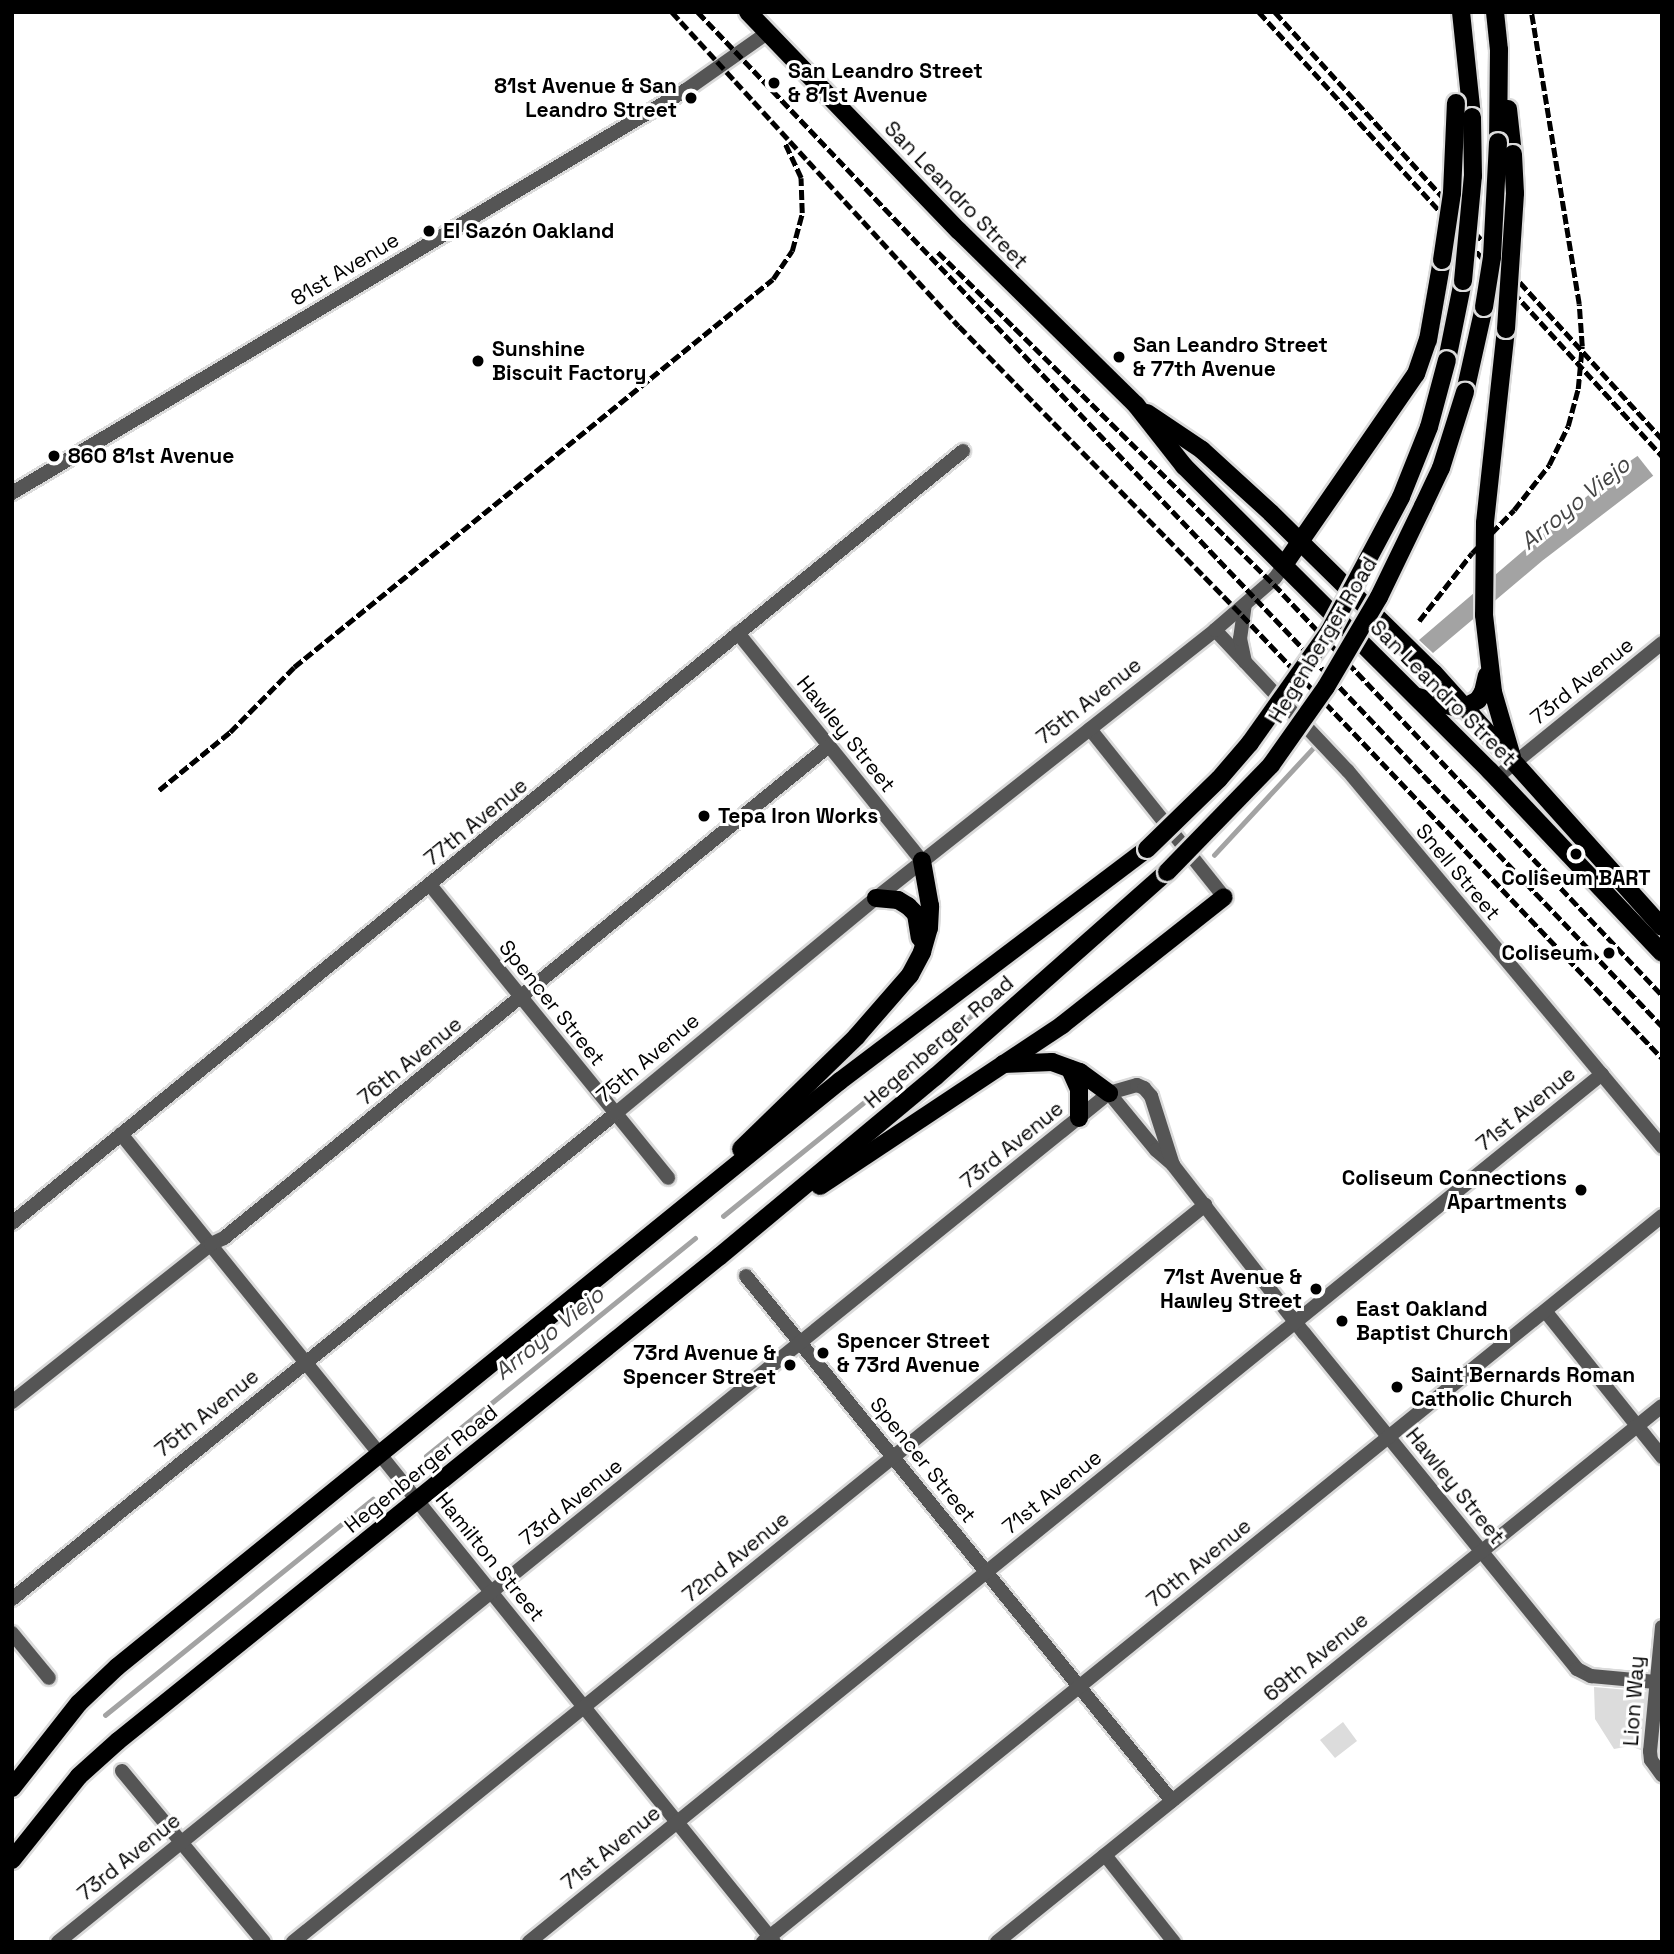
<!DOCTYPE html>
<meta charset="utf-8">
<style>
body{margin:0}
#map{position:relative;width:1674px;height:1954px;overflow:hidden;background:#fff;font-family:"Space Grotesk",sans-serif}
div>[style]{position:absolute}
.green>*{inset:0;background:#dcdcdc}
.water>*{inset:0;background:#a3a3a3}
.pier>*{inset:0;background:#fff}
.stream>*{height:4.5px;margin:-2.25px;padding:0 2.25px;transform-origin:2.25px;border-radius:2.25px;background:#a3a3a3}
.roads{filter:drop-shadow(2px 0 #dbdbdb) drop-shadow(-2px 0 #dbdbdb) drop-shadow(0 2px #dbdbdb) drop-shadow(0 -2px #dbdbdb)}
.minor>*{height:14px;margin:-7px;padding:0 7px;transform-origin:7px;border-radius:7px;background:#555}
.major>*{height:18px;margin:-9px;padding:0 9px;transform-origin:9px;border-radius:9px;background:#000}
.rail>*{height:4.5px;margin-top:-2.25px;transform-origin:0;background:repeating-linear-gradient(90deg,#000 0 10px,transparent 0 13.5px)}
.bridges{filter:drop-shadow(2px 0 #dbdbdb) drop-shadow(-2px 0 #dbdbdb) drop-shadow(0 2px #dbdbdb) drop-shadow(0 -2px #dbdbdb)}
.major-bridge>*{height:18px;margin:-9px;padding:0 9px;transform-origin:9px;border-radius:9px;background:#000}
.dots>*{width:19px;height:19px;translate:-50% -50%;box-sizing:border-box;border:4px solid #fff;border-radius:50%}
span{translate:-50% -50%;white-space:nowrap;text-align:center;line-height:1.15;-webkit-text-stroke:6px #fff;paint-order:stroke}
.poi-label{font-size:21px;color:#000;font-weight:700}
.left{translate:0 -50%;text-align:left}
.right{translate:-100% -50%;text-align:right}
.street-label{font-size:21px;color:#000}
.water-label{font-size:23px;color:#444;font-style:italic}
.frame{position:absolute;inset:0;border:14px solid #000;pointer-events:none}
</style>
<div id="map">
<div class="green">
<i style="clip-path:polygon(1594px 1687px,1662px 1693px,1662px 1758px,1630px 1746px,1614px 1749px,1595px 1719px)"></i>
<i style="clip-path:polygon(1343px 1722px,1357px 1741px,1335px 1758px,1320px 1740px)"></i>
</div>
<div class="water">
<i style="clip-path:polygon(1662px 439px,1662px 469px,1542px 561px,1433px 653px,1419px 640px,1620px 468px)"></i>
</div>
<div class="pier">
<i style="clip-path:polygon(1662px 435px,1662px 473px,1655px 478px,1636px 454px)"></i>
</div>
<div class="stream">
<i style="left:1214px;top:855px;width:144px;rotate:-47.2deg"></i>
<i style="left:723px;top:1216px;width:341px;rotate:-38.9deg"></i>
<i style="left:426px;top:1456px;width:346px;rotate:-39deg"></i>
<i style="left:105px;top:1715px;width:344px;rotate:-38.9deg"></i>
</div>
<div class="roads">
<div class="minor">
<i style="left:12px;top:493px;width:785px;rotate:-30.88deg"></i>
<i style="left:686px;top:90px;width:99px;rotate:-35.1deg"></i>
<i style="left:1215px;top:630px;width:194px;rotate:46.7deg"></i>
<i style="left:1348px;top:771px;width:490px;rotate:50.1deg"></i>
<i style="left:738px;top:633px;width:293px;rotate:51.1deg"></i>
<i style="left:1245px;top:662px;width:24px;rotate:-102deg"></i>
<i style="left:1240px;top:639px;width:34px;rotate:-82deg"></i>
<i style="left:1090px;top:729px;width:215px;rotate:51.4deg"></i>
<i style="left:1496px;top:778px;width:214px;rotate:-39.1deg"></i>
<i style="left:431px;top:886px;width:376px;rotate:50.9deg"></i>
<i style="left:1109px;top:1093px;width:74px;rotate:50.5deg"></i>
<i style="left:1156px;top:1150px;width:23px;rotate:41deg"></i>
<i style="left:1173px;top:1165px;width:213px;rotate:52.1deg"></i>
<i style="left:1304px;top:1333px;width:433px;rotate:50.9deg"></i>
<i style="left:1577px;top:1669px;width:16px;rotate:27deg"></i>
<i style="left:1591px;top:1676px;width:65px;rotate:5.3deg"></i>
<i style="left:121px;top:1134px;width:1039px;rotate:51.06deg"></i>
<i style="left:12px;top:1223px;width:1225px;rotate:-39.07deg"></i>
<i style="left:746px;top:1276px;width:676px;rotate:50.94deg"></i>
<i style="left:1546px;top:1312px;width:186px;rotate:51.3deg"></i>
<i style="left:12px;top:1402px;width:254px;rotate:-38.4deg"></i>
<i style="left:211px;top:1244px;width:14px;rotate:-25deg"></i>
<i style="left:224px;top:1238px;width:780px;rotate:-39.12deg"></i>
<i style="left:12px;top:1599px;width:774px;rotate:-38.81deg"></i>
<i style="left:615px;top:1114px;width:339px;rotate:-39.6deg"></i>
<i style="left:876px;top:898px;width:432px;rotate:-38.3deg"></i>
<i style="left:1215px;top:630px;width:79px;rotate:-40.9deg"></i>
<i style="left:1275px;top:578px;width:16px;rotate:-55deg"></i>
<i style="left:1662px;top:1627px;width:125px;rotate:95.5deg"></i>
<i style="left:1650px;top:1751px;width:9px;rotate:84deg"></i>
<i style="left:1651px;top:1760px;width:19px;rotate:54deg"></i>
<i style="left:12px;top:1633px;width:58px;rotate:50.6deg"></i>
<i style="left:122px;top:1771px;width:222px;rotate:50.3deg"></i>
<i style="left:1105px;top:1855px;width:111px;rotate:51.6deg"></i>
<i style="left:58px;top:1942px;width:1351px;rotate:-38.93deg"></i>
<i style="left:1109px;top:1093px;width:29px;rotate:-16deg"></i>
<i style="left:1137px;top:1085px;width:8px;rotate:23deg"></i>
<i style="left:1144px;top:1088px;width:11px;rotate:49deg"></i>
<i style="left:1151px;top:1096px;width:72px;rotate:72.3deg"></i>
<i style="left:293px;top:1942px;width:1173px;rotate:-38.94deg"></i>
<i style="left:529px;top:1942px;width:1380px;rotate:-38.97deg"></i>
<i style="left:763px;top:1942px;width:1156px;rotate:-38.92deg"></i>
<i style="left:997px;top:1942px;width:854px;rotate:-38.87deg"></i>
</div>
<div class="major">
<i style="left:748px;top:12px;width:304px;rotate:46.1deg"></i>
<i style="left:959px;top:231px;width:248px;rotate:44.5deg"></i>
<i style="left:1136px;top:405px;width:78px;rotate:51.8deg"></i>
<i style="left:1184px;top:466px;width:432px;rotate:44.9deg"></i>
<i style="left:1490px;top:771px;width:250px;rotate:46.6deg"></i>
<i style="left:1461px;top:12px;width:106px;rotate:84deg"></i>
<i style="left:1495px;top:12px;width:38px;rotate:84deg"></i>
<i style="left:1499px;top:50px;width:92px;rotate:90.6deg"></i>
<i style="left:1508px;top:109px;width:45px;rotate:83.7deg"></i>
<i style="left:1506px;top:329px;width:195px;rotate:96.2deg"></i>
<i style="left:1485px;top:523px;width:92px;rotate:90.6deg"></i>
<i style="left:1484px;top:615px;width:78px;rotate:83.3deg"></i>
<i style="left:1493px;top:692px;width:68px;rotate:73.7deg"></i>
<i style="left:1447px;top:360px;width:81px;rotate:-78.6deg"></i>
<i style="left:1465px;top:392px;width:87px;rotate:-77.4deg"></i>
<i style="left:1147px;top:413px;width:66px;rotate:33.9deg"></i>
<i style="left:1202px;top:450px;width:93px;rotate:42.4deg"></i>
<i style="left:1271px;top:513px;width:228px;rotate:44.5deg"></i>
<i style="left:1434px;top:673px;width:341px;rotate:48.1deg"></i>
<i style="left:1284px;top:565px;width:232px;rotate:-55.4deg"></i>
<i style="left:1416px;top:374px;width:36px;rotate:-71deg"></i>
<i style="left:1428px;top:340px;width:81px;rotate:-80.1deg"></i>
<i style="left:1418px;top:697px;width:41px;rotate:15.8deg"></i>
<i style="left:1457px;top:708px;width:8px;rotate:-7deg"></i>
<i style="left:1465px;top:707px;width:15px;rotate:-28deg"></i>
<i style="left:1478px;top:700px;width:9px;rotate:-58deg"></i>
<i style="left:1483px;top:692px;width:17px;rotate:-77deg"></i>
<i style="left:876px;top:898px;width:22px;rotate:5deg"></i>
<i style="left:898px;top:900px;width:12px;rotate:31deg"></i>
<i style="left:908px;top:906px;width:11px;rotate:45deg"></i>
<i style="left:916px;top:914px;width:24px;rotate:81deg"></i>
<i style="left:1003px;top:1064px;width:49px;rotate:-2.3deg"></i>
<i style="left:1052px;top:1062px;width:30px;rotate:20deg"></i>
<i style="left:1080px;top:1072px;width:36px;rotate:36deg"></i>
<i style="left:1070px;top:1069px;width:22px;rotate:66deg"></i>
<i style="left:1079px;top:1089px;width:29px;rotate:90deg"></i>
<i style="left:741px;top:1149px;width:161px;rotate:-44.2deg"></i>
<i style="left:856px;top:1037px;width:82px;rotate:-48.9deg"></i>
<i style="left:910px;top:975px;width:26px;rotate:-62deg"></i>
<i style="left:922px;top:952px;width:25px;rotate:-74deg"></i>
<i style="left:929px;top:928px;width:22px;rotate:-87deg"></i>
<i style="left:930px;top:906px;width:46px;rotate:-100.1deg"></i>
<i style="left:820px;top:1186px;width:291px;rotate:-33.6deg"></i>
<i style="left:1062px;top:1025px;width:206px;rotate:-38.3deg"></i>
<i style="left:12px;top:1788px;width:108px;rotate:-51.8deg"></i>
<i style="left:79px;top:1703px;width:52px;rotate:-43.5deg"></i>
<i style="left:117px;top:1667px;width:931px;rotate:-39.03deg"></i>
<i style="left:840px;top:1081px;width:385px;rotate:-37.1deg"></i>
<i style="left:12px;top:1860px;width:107px;rotate:-51.4deg"></i>
<i style="left:79px;top:1776px;width:52px;rotate:-41.9deg"></i>
<i style="left:118px;top:1741px;width:773px;rotate:-38.86deg"></i>
<i style="left:720px;top:1256px;width:280px;rotate:-39.8deg"></i>
<i style="left:935px;top:1077px;width:310px;rotate:-41.5deg"></i>
</div>
</div>
<div class="rail">
<i style="left:672px;top:12px;width:425px;rotate:47.6deg"></i>
<i style="left:959px;top:326px;width:404px;rotate:45.6deg"></i>
<i style="left:1242px;top:615px;width:610px;rotate:46.53deg"></i>
<i style="left:698px;top:12px;width:1399px;rotate:46.45deg"></i>
<i style="left:1259px;top:12px;width:600px;rotate:47.77deg"></i>
<i style="left:1275px;top:12px;width:576px;rotate:47.81deg"></i>
<i style="left:938px;top:252px;width:486px;rotate:44.7deg"></i>
<i style="left:1283px;top:594px;width:552px;rotate:46.62deg"></i>
<i style="left:1419px;top:621px;width:86px;rotate:-52.1deg"></i>
<i style="left:1472px;top:553px;width:60px;rotate:-45.7deg"></i>
<i style="left:1514px;top:510px;width:57px;rotate:-52.1deg"></i>
<i style="left:1549px;top:465px;width:43px;rotate:-64deg"></i>
<i style="left:1568px;top:426px;width:38px;rotate:-75deg"></i>
<i style="left:1578px;top:389px;width:43px;rotate:-84.7deg"></i>
<i style="left:1582px;top:346px;width:42px;rotate:-94.1deg"></i>
<i style="left:1579px;top:304px;width:296px;rotate:-99.3deg"></i>
<i style="left:159px;top:790px;width:92px;rotate:-39.2deg"></i>
<i style="left:230px;top:732px;width:91px;rotate:-45.4deg"></i>
<i style="left:294px;top:667px;width:616px;rotate:-39.01deg"></i>
<i style="left:773px;top:279px;width:34px;rotate:-56deg"></i>
<i style="left:792px;top:251px;width:39px;rotate:-75deg"></i>
<i style="left:802px;top:213px;width:35px;rotate:-92deg"></i>
<i style="left:801px;top:178px;width:40px;rotate:-115deg"></i>
</div>
<div class="bridges">
<div class="major-bridge">
<i style="left:1442px;top:260px;width:68px;rotate:-81.5deg"></i>
<i style="left:1452px;top:193px;width:90px;rotate:-87.5deg"></i>
<i style="left:1463px;top:281px;width:105px;rotate:-84.6deg"></i>
<i style="left:1473px;top:176px;width:59px;rotate:-91deg"></i>
<i style="left:1484px;top:307px;width:51px;rotate:-80.9deg"></i>
<i style="left:1492px;top:257px;width:115px;rotate:-87deg"></i>
<i style="left:1506px;top:329px;width:136px;rotate:-86.2deg"></i>
<i style="left:1515px;top:193px;width:39px;rotate:-93deg"></i>
<i style="left:1147px;top:849px;width:100px;rotate:-44.2deg"></i>
<i style="left:1219px;top:779px;width:48px;rotate:-49.3deg"></i>
<i style="left:1250px;top:743px;width:136px;rotate:-54.6deg"></i>
<i style="left:1329px;top:632px;width:153px;rotate:-61.9deg"></i>
<i style="left:1401px;top:497px;width:75px;rotate:-68.2deg"></i>
<i style="left:1429px;top:427px;width:69px;rotate:-75deg"></i>
<i style="left:1167px;top:872px;width:149px;rotate:-45.8deg"></i>
<i style="left:1271px;top:765px;width:95px;rotate:-54.8deg"></i>
<i style="left:1326px;top:687px;width:104px;rotate:-59.5deg"></i>
<i style="left:1379px;top:597px;width:101px;rotate:-64.2deg"></i>
<i style="left:1423px;top:506px;width:42px;rotate:-64.7deg"></i>
<i style="left:1441px;top:468px;width:80px;rotate:-72.5deg"></i>
</div>
</div>
<div class="dots">
<i style="left:774px;top:83px;background:#000"></i>
<i style="left:691px;top:98px;background:#000"></i>
<i style="left:429px;top:231px;background:#000"></i>
<i style="left:1119px;top:357px;background:#000"></i>
<i style="left:478px;top:361px;background:#000"></i>
<i style="left:54px;top:456px;background:#000"></i>
<i style="left:704px;top:816px;background:#000"></i>
<i style="left:1576px;top:854px;background:#000"></i>
<i style="left:1609px;top:953px;background:#000"></i>
<i style="left:1581px;top:1190px;background:#000"></i>
<i style="left:1316px;top:1289px;background:#000"></i>
<i style="left:1342px;top:1321px;background:#000"></i>
<i style="left:823px;top:1353px;background:#000"></i>
<i style="left:790px;top:1365px;background:#000"></i>
<i style="left:1397px;top:1387px;background:#000"></i>
</div>
<div class="poi-label">
<span class="left" style="left:788px;top:83px">San Leandro Street<br>&amp; 81st Avenue</span>
<span class="right" style="left:677px;top:98px">81st Avenue &amp; San<br>Leandro Street</span>
<span class="left" style="left:443px;top:231px">El Sazón Oakland</span>
<span class="left" style="left:1133px;top:357px">San Leandro Street<br>&amp; 77th Avenue</span>
<span class="left" style="left:492px;top:361px">Sunshine<br>Biscuit Factory</span>
<span class="left" style="left:68px;top:456px">860 81st Avenue</span>
<span class="left" style="left:718px;top:816px">Tepa Iron Works</span>
<span style="left:1576px;top:878px">Coliseum BART</span>
<span class="right" style="left:1593px;top:953px">Coliseum</span>
<span class="right" style="left:1567px;top:1190px">Coliseum Connections<br>Apartments</span>
<span class="right" style="left:1302px;top:1289px">71st Avenue &amp;<br>Hawley Street</span>
<span class="left" style="left:1356px;top:1321px">East Oakland<br>Baptist Church</span>
<span class="left" style="left:837px;top:1353px">Spencer Street<br>&amp; 73rd Avenue</span>
<span class="right" style="left:776px;top:1365px">73rd Avenue &amp;<br>Spencer Street</span>
<span class="left" style="left:1411px;top:1387px">Saint Bernards Roman<br>Catholic Church</span>
</div>
<div class="street-label">
<span style="left:956px;top:195px;rotate:46deg">San Leandro Street</span>
<span style="left:345px;top:269px;rotate:-31deg">81st Avenue</span>
<span style="left:1323px;top:640px;rotate:-59deg">Hegenberger Road</span>
<span style="left:1582px;top:681px;rotate:-39deg">73rd Avenue</span>
<span style="left:1443px;top:693px;rotate:45deg">San Leandro Street</span>
<span style="left:1089px;top:701px;rotate:-38deg">75th Avenue</span>
<span style="left:846px;top:734px;rotate:51deg">Hawley Street</span>
<span style="left:476px;top:822px;rotate:-39deg">77th Avenue</span>
<span style="left:1458px;top:872px;rotate:50deg">Snell Street</span>
<span style="left:552px;top:1003px;rotate:51deg">Spencer Street</span>
<span style="left:939px;top:1042px;rotate:-41deg">Hegenberger Road</span>
<span style="left:648px;top:1058px;rotate:-40deg">75th Avenue</span>
<span style="left:410px;top:1061px;rotate:-39deg">76th Avenue</span>
<span style="left:1526px;top:1109px;rotate:-39deg">71st Avenue</span>
<span style="left:1012px;top:1145px;rotate:-39deg">73rd Avenue</span>
<span style="left:207px;top:1413px;rotate:-39deg">75th Avenue</span>
<span style="left:923px;top:1460px;rotate:51deg">Spencer Street</span>
<span style="left:421px;top:1469px;rotate:-39deg">Hegenberger Road</span>
<span style="left:1455px;top:1486px;rotate:51deg">Hawley Street</span>
<span style="left:1052px;top:1492px;rotate:-39deg">71st Avenue</span>
<span style="left:571px;top:1502px;rotate:-39deg">73rd Avenue</span>
<span style="left:490px;top:1557px;rotate:51deg">Hamilton Street</span>
<span style="left:736px;top:1557px;rotate:-39deg">72nd Avenue</span>
<span style="left:1199px;top:1563px;rotate:-39deg">70th Avenue</span>
<span style="left:1316px;top:1657px;rotate:-39deg">69th Avenue</span>
<span style="left:1634px;top:1701px;rotate:-86deg">Lion Way</span>
<span style="left:611px;top:1848px;rotate:-39deg">71st Avenue</span>
<span style="left:129px;top:1857px;rotate:-39deg">73rd Avenue</span>
</div>
<div class="water-label">
<span style="left:1575px;top:503px;rotate:-39deg">Arroyo Viejo</span>
<span style="left:549px;top:1333px;rotate:-39deg">Arroyo Viejo</span>
</div>
<div class="frame"></div>
</div>
